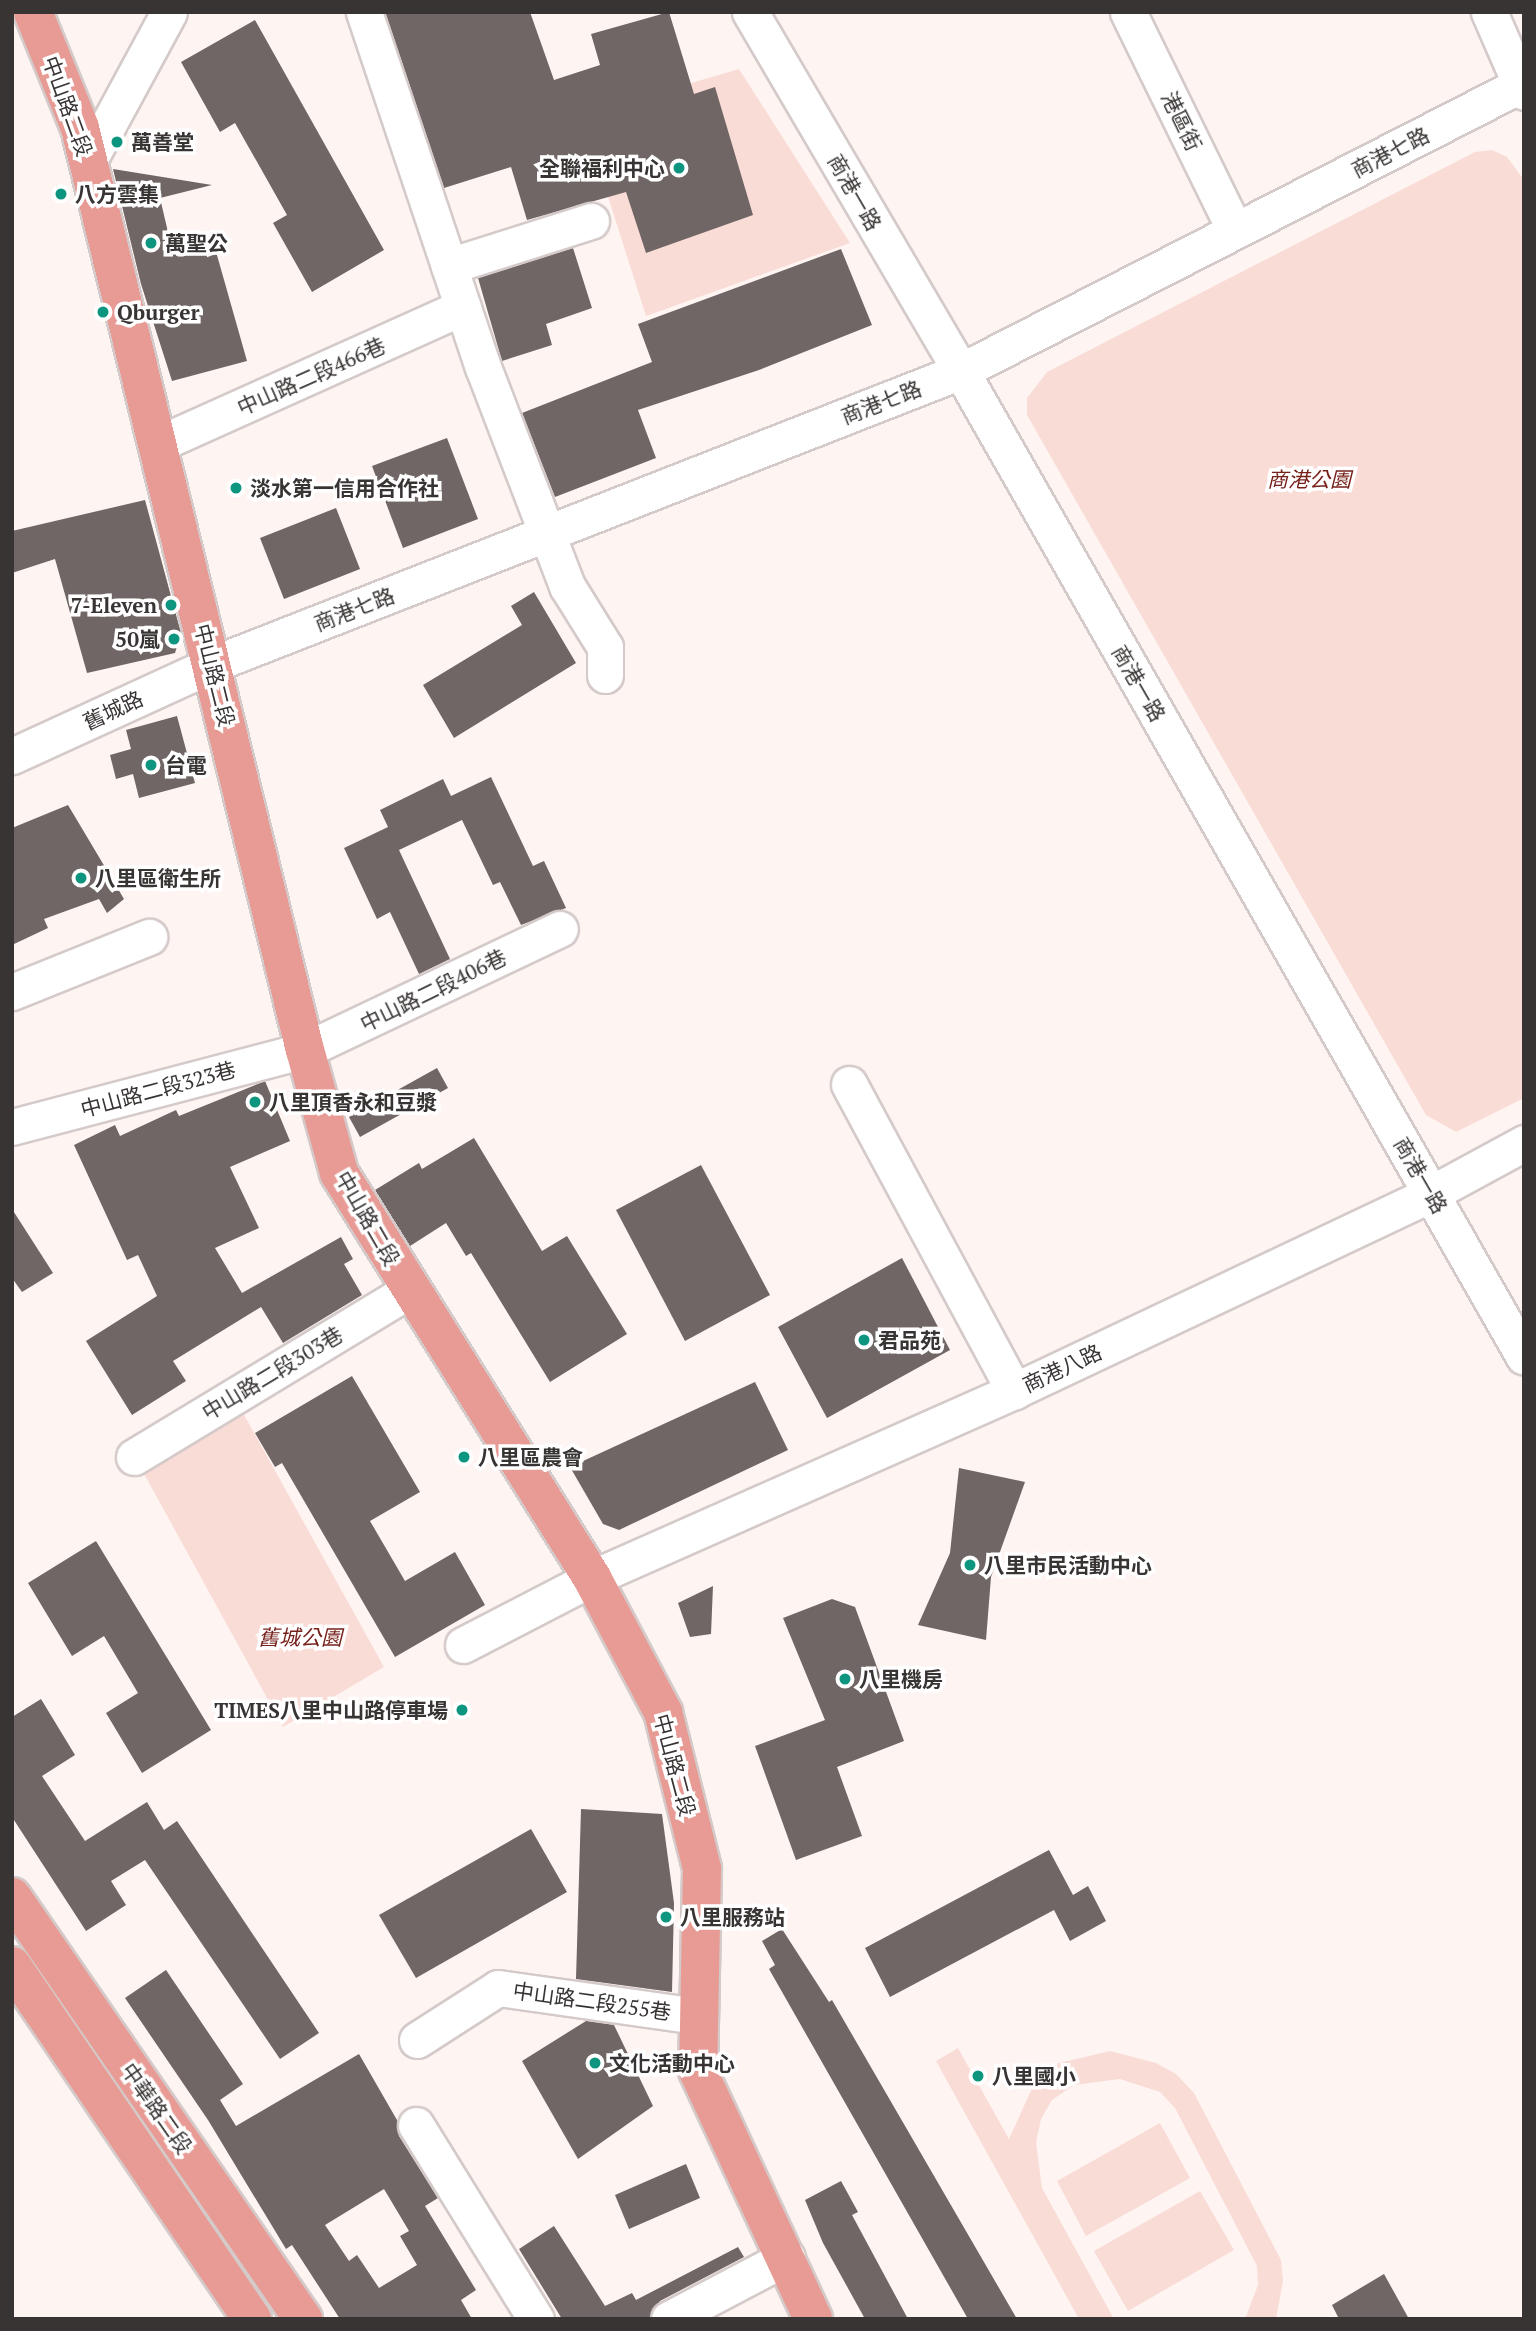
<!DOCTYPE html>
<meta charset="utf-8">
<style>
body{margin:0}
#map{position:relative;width:1536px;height:2331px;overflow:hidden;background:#fef4f2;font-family:"PT Serif","Noto Sans TC",serif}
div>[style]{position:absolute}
.green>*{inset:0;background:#fadcd7}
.building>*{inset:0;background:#6f6665}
.roads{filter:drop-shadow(2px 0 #d4cac9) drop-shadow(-2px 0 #d4cac9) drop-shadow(0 2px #d4cac9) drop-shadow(0 -2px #d4cac9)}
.minor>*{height:35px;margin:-17.5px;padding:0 17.5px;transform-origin:17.5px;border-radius:17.5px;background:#fff}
.major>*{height:38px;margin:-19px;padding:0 19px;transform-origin:19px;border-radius:19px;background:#e89b94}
.dots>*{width:19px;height:19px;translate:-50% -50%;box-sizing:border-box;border:4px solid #fff;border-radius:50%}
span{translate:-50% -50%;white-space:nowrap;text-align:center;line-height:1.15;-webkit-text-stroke:7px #fff;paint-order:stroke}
.street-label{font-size:21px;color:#373433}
.poi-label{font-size:21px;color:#373433;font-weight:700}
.left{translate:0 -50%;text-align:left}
.right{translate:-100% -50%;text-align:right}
.park-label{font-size:21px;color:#77211b;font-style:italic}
.frame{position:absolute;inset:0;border:14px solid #373433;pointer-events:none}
</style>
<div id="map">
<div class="green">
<i style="clip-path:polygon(739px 69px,850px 243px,646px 316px,582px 115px)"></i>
<i style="clip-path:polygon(1492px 150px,1507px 157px,1524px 180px,1524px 1098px,1456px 1132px,1426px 1115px,1027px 415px,1027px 398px,1047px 372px,1475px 152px)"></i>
<i style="clip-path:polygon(243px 1413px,384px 1667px,283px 1727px,142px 1470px)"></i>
<i style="clip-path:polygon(958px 2048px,1009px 2139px,1034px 2084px,1051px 2065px,1110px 2051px,1156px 2063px,1176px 2074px,1194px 2093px,1281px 2260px,1283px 2281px,1276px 2319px,1245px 2319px,1258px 2285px,1257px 2266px,1175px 2108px,1160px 2092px,1120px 2079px,1074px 2085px,1052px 2100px,1041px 2119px,1036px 2142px,1042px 2188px,1114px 2319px,1079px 2319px,936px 2061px)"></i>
<i style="clip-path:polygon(1160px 2123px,1190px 2178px,1086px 2236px,1057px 2181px)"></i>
<i style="clip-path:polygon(1200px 2191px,1234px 2250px,1128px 2311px,1094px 2251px)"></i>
</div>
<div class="building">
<i style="clip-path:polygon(385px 12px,530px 12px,554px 80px,600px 65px,591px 34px,669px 12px,694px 94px,715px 87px,753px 215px,646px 253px,626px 192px,527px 220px,511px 167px,444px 188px)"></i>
<i style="clip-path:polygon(255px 20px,384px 250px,312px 292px,273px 223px,287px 215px,235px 123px,220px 132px,181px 62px)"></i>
<i style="clip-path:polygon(113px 169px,212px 185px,160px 198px,171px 245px,211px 234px,247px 361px,172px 381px,141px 284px)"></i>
<i style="clip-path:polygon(573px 248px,592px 308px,546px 324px,552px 345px,502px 361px,478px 278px)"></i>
<i style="clip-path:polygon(841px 249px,872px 325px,759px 370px,638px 410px,656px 458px,555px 497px,522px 413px,652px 362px,638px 324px)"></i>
<i style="clip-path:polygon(447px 438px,478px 519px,403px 548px,372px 466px)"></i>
<i style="clip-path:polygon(145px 500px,181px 633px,175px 653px,87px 673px,55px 559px,12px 573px,12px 531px)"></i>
<i style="clip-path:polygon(336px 508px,360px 569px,284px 599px,260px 538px)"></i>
<i style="clip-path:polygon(534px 592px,576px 663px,454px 738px,423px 685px,522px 625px,511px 606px)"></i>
<i style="clip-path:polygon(177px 716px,195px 783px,139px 798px,133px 774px,116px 779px,110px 755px,131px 749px,126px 730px)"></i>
<i style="clip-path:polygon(491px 777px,533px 866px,544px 861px,566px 908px,521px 925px,500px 882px,493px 885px,462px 820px,399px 850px,450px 959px,419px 974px,390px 912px,377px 919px,344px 848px,388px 827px,380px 810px,443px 779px,451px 796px)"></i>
<i style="clip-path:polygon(68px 805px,124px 899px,107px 913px,99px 899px,44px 919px,48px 928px,12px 945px,12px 828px)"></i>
<i style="clip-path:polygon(437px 1068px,448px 1088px,360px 1137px,349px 1117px)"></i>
<i style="clip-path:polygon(265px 1081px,290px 1141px,230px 1167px,259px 1228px,215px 1248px,242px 1293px,341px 1237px,353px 1259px,344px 1264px,362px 1295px,283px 1343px,261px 1307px,173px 1361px,186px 1381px,132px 1415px,86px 1341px,157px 1296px,138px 1255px,127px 1260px,74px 1145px,115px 1125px,120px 1136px,176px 1110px,179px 1116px)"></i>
<i style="clip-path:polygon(474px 1138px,542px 1251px,567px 1236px,627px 1334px,550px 1382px,471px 1253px,466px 1256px,446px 1223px,410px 1246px,375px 1190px,419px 1163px,422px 1169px)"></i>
<i style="clip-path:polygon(701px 1165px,770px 1295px,685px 1341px,616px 1210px)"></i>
<i style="clip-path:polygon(12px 1209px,53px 1273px,22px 1292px,12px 1278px)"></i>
<i style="clip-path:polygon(902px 1258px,950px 1350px,827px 1418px,778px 1327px)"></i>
<i style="clip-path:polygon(352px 1376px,420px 1492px,370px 1521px,405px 1581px,455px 1552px,485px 1605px,395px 1657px,282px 1463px,275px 1467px,255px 1433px)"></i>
<i style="clip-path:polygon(755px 1382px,788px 1450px,619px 1530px,603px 1524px,570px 1467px)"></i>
<i style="clip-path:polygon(959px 1468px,1025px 1482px,991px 1577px,986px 1640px,918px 1625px,950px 1553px)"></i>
<i style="clip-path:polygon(96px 1541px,211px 1730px,142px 1773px,106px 1713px,138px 1693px,104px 1636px,72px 1656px,28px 1583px)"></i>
<i style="clip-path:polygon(713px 1586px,711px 1634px,690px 1637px,678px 1603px)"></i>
<i style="clip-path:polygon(832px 1599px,855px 1607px,904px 1741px,837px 1767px,862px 1836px,796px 1860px,755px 1746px,825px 1720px,783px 1618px)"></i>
<i style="clip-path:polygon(41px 1699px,75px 1755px,42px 1776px,85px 1841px,147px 1802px,164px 1830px,177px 1821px,319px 2033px,280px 2059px,145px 1860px,111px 1881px,126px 1905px,86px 1931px,12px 1817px,12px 1717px)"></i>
<i style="clip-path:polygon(581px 1809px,662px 1814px,674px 1903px,672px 1992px,576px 1979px)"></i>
<i style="clip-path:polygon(531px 1829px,567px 1892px,416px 1978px,379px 1915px)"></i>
<i style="clip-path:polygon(1049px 1850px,1073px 1895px,1088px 1886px,1106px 1921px,1070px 1941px,1054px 1910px,890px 1997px,865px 1948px)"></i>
<i style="clip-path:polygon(782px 1929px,829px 2002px,832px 2000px,1017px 2319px,968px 2319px,769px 1969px,775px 1965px,762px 1941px)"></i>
<i style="clip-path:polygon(evenodd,166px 1970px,243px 2084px,220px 2100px,236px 2126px,359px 2054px,397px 2120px,399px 2136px,438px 2198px,425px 2206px,476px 2290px,461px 2300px,472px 2319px,340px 2319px,292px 2245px,286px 2249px,208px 2120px,125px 1998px,166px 1970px,384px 2189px,409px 2231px,400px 2236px,417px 2265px,379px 2288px,357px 2255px,349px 2261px,325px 2225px,384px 2189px)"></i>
<i style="clip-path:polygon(586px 2021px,614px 2025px,653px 2106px,578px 2159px,522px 2061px)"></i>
<i style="clip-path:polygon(686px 2164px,700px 2198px,629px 2229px,615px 2195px)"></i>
<i style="clip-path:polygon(841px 2181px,858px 2212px,852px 2215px,908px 2319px,865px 2319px,823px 2243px,805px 2200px)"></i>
<i style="clip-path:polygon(554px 2226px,605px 2306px,632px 2293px,636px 2300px,738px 2247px,744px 2257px,660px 2301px,649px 2319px,562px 2319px,519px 2249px)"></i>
<i style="clip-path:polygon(1384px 2274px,1409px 2319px,1339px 2319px,1332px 2305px)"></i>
</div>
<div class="roads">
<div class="minor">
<i style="left:364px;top:12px;width:374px;rotate:71.5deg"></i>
<i style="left:483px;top:367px;width:235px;rotate:69deg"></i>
<i style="left:567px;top:586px;width:72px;rotate:58.1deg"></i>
<i style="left:605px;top:647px;width:28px;rotate:90deg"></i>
<i style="left:750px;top:12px;width:416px;rotate:59.6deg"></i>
<i style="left:961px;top:371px;width:1135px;rotate:60.27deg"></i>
<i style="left:1128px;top:12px;width:243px;rotate:63.9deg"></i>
<i style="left:1489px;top:12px;width:87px;rotate:66.4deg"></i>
<i style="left:88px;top:162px;width:170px;rotate:-61.6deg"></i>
<i style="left:449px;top:266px;width:149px;rotate:-17.6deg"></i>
<i style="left:158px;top:444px;width:334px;rotate:-24.2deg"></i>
<i style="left:12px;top:756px;width:221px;rotate:-24.6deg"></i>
<i style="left:213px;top:664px;width:803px;rotate:-21.39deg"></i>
<i style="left:961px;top:371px;width:632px;rotate:-27.09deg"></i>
<i style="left:12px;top:992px;width:148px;rotate:-21.9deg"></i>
<i style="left:849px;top:1084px;width:349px;rotate:61.7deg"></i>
<i style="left:12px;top:1127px;width:303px;rotate:-14.7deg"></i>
<i style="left:305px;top:1050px;width:282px;rotate:-25.4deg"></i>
<i style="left:134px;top:1457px;width:323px;rotate:-31.2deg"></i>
<i style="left:463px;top:1645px;width:145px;rotate:-27.4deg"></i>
<i style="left:592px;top:1578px;width:462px;rotate:-23.9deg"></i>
<i style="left:1014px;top:1391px;width:463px;rotate:-25.3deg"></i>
<i style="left:1432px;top:1193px;width:105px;rotate:-28.5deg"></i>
<i style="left:417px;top:2040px;width:96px;rotate:-32.7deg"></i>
<i style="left:498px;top:1988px;width:202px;rotate:8deg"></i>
<i style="left:416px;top:2125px;width:228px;rotate:58.3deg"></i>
<i style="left:669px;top:2319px;width:133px;rotate:-27.7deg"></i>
</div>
<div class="major">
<i style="left:33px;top:12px;width:125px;rotate:67.9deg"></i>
<i style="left:80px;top:128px;width:949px;rotate:76.29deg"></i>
<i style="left:305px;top:1050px;width:128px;rotate:74.5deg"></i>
<i style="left:339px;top:1173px;width:478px;rotate:58deg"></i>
<i style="left:592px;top:1578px;width:152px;rotate:62.1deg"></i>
<i style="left:663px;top:1712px;width:162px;rotate:76deg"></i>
<i style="left:702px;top:1869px;width:202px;rotate:91.1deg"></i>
<i style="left:698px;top:2071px;width:273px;rotate:65.1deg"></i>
<i style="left:12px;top:1897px;width:513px;rotate:55.41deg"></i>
<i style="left:12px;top:1966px;width:427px;rotate:55.8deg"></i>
</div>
</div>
<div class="dots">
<i style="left:117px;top:142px;background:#0d9580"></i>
<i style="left:679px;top:168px;background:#0d9580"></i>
<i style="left:61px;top:194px;background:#0d9580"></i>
<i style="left:151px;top:243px;background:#0d9580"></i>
<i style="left:103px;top:312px;background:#0d9580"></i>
<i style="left:236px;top:488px;background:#0d9580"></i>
<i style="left:171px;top:605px;background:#0d9580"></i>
<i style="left:174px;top:639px;background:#0d9580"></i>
<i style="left:151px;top:765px;background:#0d9580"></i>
<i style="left:81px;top:878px;background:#0d9580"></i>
<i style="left:255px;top:1102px;background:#0d9580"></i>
<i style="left:864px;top:1340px;background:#0d9580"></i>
<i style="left:464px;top:1457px;background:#0d9580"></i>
<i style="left:970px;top:1565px;background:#0d9580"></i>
<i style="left:845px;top:1679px;background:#0d9580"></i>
<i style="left:462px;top:1710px;background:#0d9580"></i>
<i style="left:666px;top:1917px;background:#0d9580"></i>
<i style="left:595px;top:2063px;background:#0d9580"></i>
<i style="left:978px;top:2076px;background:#0d9580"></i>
</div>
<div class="street-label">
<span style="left:68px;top:106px;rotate:70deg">中山路二段</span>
<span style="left:1182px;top:121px;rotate:64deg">港區街</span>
<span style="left:1390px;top:152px;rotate:-27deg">商港七路</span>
<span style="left:855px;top:192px;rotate:60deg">商港一路</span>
<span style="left:311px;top:376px;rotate:-24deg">中山路二段466巷</span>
<span style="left:881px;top:402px;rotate:-21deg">商港七路</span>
<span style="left:354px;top:609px;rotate:-21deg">商港七路</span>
<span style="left:215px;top:675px;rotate:76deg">中山路二段</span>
<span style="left:1139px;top:683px;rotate:60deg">商港一路</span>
<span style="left:113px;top:710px;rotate:-25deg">舊城路</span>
<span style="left:433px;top:990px;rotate:-26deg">中山路二段406巷</span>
<span style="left:158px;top:1089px;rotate:-15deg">中山路二段323巷</span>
<span style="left:1421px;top:1175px;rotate:60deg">商港一路</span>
<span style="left:368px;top:1218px;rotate:60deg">中山路二段</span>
<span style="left:1062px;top:1368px;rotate:-25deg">商港八路</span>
<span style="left:272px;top:1373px;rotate:-31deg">中山路二段303巷</span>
<span style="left:675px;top:1765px;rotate:75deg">中山路二段</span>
<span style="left:592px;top:2001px;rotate:8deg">中山路二段255巷</span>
<span style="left:157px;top:2108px;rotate:55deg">中華路二段</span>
</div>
<div class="poi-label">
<span class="left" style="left:131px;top:142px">萬善堂</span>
<span class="right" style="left:665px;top:168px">全聯福利中心</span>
<span class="left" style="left:75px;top:194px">八方雲集</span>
<span class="left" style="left:165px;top:243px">萬聖公</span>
<span class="left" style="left:117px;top:312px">Qburger</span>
<span class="left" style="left:250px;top:488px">淡水第一信用合作社</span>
<span class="right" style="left:157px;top:605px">7-Eleven</span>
<span class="right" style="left:160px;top:639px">50嵐</span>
<span class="left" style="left:165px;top:765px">台電</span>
<span class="left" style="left:95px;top:878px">八里區衛生所</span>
<span class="left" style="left:269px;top:1102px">八里頂香永和豆漿</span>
<span class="left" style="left:878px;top:1340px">君品苑</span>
<span class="left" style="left:478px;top:1457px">八里區農會</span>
<span class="left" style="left:984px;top:1565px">八里市民活動中心</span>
<span class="left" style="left:859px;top:1679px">八里機房</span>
<span class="right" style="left:448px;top:1710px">TIMES八里中山路停車場</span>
<span class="left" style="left:680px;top:1917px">八里服務站</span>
<span class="left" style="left:609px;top:2063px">文化活動中心</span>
<span class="left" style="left:992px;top:2076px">八里國小</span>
</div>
<div class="park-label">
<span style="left:1309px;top:479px">商港公園</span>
<span style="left:300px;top:1637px">舊城公園</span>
</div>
<div class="frame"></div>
</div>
